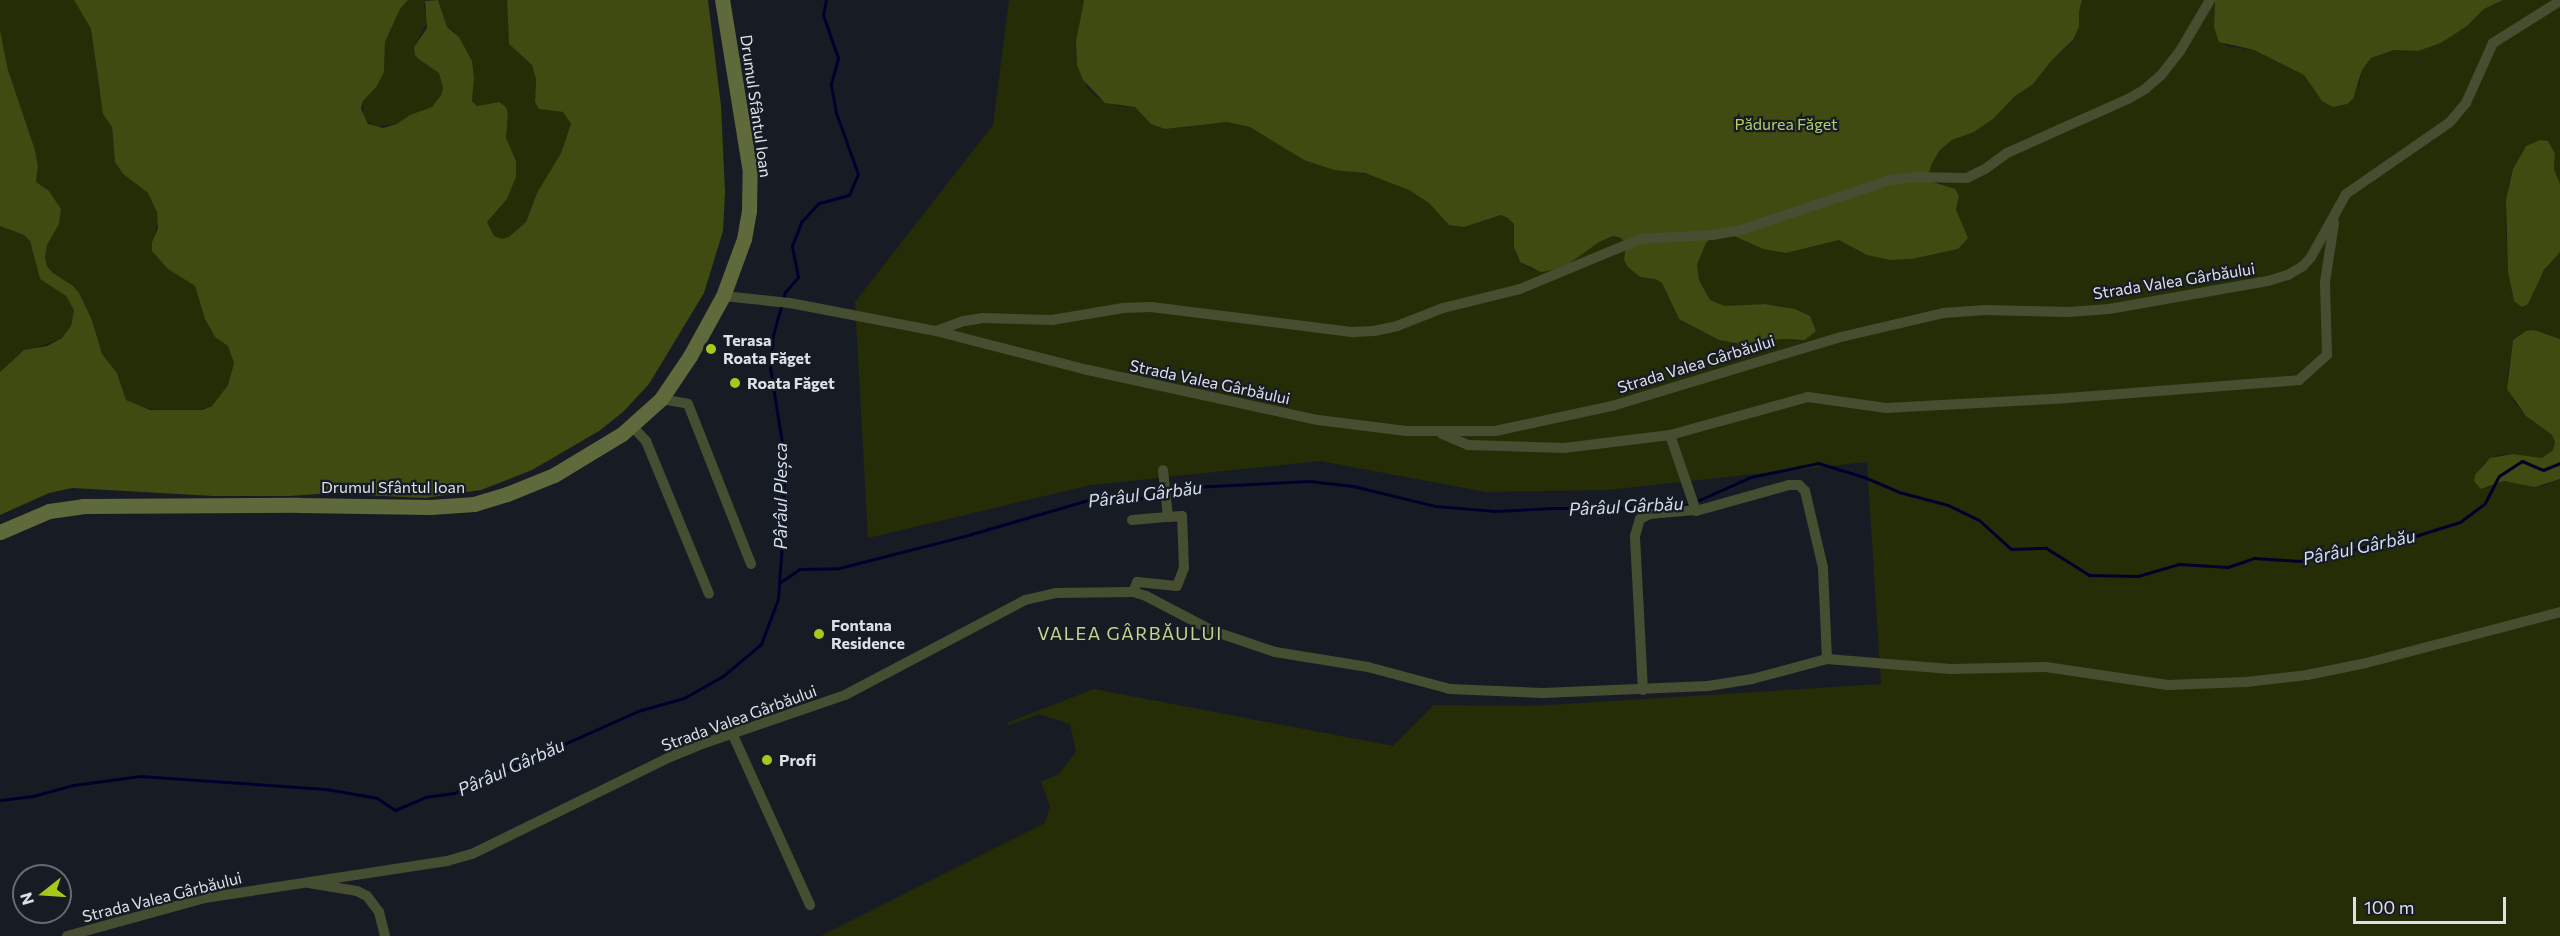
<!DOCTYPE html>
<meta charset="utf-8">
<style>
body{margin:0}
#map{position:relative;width:2560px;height:936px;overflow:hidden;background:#171c24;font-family:Commissioner,sans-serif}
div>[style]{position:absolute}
.green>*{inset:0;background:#252d07}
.forest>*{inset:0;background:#3f4b10}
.stream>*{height:3px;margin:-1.5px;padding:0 1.5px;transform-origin:1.5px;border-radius:1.5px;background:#00002c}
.minor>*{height:10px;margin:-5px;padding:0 5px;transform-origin:5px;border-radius:5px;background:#464e31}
.secondary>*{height:15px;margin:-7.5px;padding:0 7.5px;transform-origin:7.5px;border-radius:7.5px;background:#5e6a3b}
.dots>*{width:16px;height:16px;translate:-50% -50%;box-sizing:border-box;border:3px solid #171c24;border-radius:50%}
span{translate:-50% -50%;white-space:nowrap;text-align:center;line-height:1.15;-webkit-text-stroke:4.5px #171c24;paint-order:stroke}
.street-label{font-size:16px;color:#dde1e7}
.park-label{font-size:16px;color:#b5ce66}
.poi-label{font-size:16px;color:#dde1e7;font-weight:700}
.left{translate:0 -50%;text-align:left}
.water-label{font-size:18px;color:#d3deef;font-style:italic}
.neighbourhood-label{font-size:18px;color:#c3d78c;letter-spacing:1.5px}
.north{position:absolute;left:12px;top:864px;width:60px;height:60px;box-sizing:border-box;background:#171c24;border:2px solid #666b72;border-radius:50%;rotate:253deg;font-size:16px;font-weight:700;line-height:24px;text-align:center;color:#dde1e7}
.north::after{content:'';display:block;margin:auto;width:21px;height:27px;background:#a8c71d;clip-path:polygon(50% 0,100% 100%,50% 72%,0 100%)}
.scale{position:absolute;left:2353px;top:897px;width:153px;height:27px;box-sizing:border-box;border:3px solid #dde1e7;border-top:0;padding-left:8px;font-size:18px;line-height:21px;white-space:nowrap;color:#dde1e7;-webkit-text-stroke:4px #171c24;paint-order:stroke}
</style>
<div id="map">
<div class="green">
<i style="clip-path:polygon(0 0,74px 0,91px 29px,103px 114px,112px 127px,115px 161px,123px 174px,148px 193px,153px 201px,159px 220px,152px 242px,176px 274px,195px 286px,210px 329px,215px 337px,228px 346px,233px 354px,234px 363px,228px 385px,212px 406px,193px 412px,171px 411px,141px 408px,126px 400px,117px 373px,102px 354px,92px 320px,79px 293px,53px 273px,47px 266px,45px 257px,47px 245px,61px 217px,49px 191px,36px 182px,38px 166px,35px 150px,8px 70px,0 30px)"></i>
<i style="clip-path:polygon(408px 0,425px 0,424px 6px,428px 21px,414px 47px,415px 54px,439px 73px,443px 88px,441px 95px,432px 107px,398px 124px,375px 127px,363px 118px,363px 101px,377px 86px,384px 72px,385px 42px,400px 9px)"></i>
<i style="clip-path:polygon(438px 0,507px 0,509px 44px,532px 64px,536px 79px,535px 102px,540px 109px,563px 112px,571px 124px,561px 153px,537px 193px,526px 222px,509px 238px,502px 239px,494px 236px,487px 222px,507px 199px,516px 177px,516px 161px,506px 138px,508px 114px,506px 107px,491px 103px,477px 106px,472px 100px,474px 77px,472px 61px,454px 31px,447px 27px)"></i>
<i style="clip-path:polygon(1009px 0,1084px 0,1076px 41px,1076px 57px,1087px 87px,1098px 98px,1119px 106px,1135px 107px,1151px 124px,1165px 129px,1227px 122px,1250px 127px,1285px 146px,1297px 156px,1342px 170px,1373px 175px,1409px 190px,1429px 203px,1449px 225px,1464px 227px,1501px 215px,1508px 218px,1514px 224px,1516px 255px,1520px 262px,1533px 270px,1563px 268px,1598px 242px,1613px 236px,1621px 238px,1626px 244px,1624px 260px,1640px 277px,1656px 279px,1662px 283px,1679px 319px,1719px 340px,1750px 344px,1781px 339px,1797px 341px,1810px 316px,1780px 306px,1765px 304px,1741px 307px,1725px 306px,1710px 300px,1699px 280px,1697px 265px,1706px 243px,1711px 238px,1734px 236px,1763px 249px,1786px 253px,1839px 240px,1890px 260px,1912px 259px,1958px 249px,1956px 210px,1958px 203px,1941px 183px,1930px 181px,1928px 176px,1932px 163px,1940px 150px,1952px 140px,1974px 132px,1993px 119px,2014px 97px,2033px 84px,2052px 60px,2073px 41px,2079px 27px,2079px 12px,2082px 0,2215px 0,2214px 27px,2226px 46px,2254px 50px,2304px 75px,2322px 101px,2359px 85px,2362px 70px,2371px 58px,2394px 50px,2418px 51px,2441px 43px,2467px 26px,2484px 9px,2503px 0,2560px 0,2560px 184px,2554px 169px,2555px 154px,2526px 146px,2513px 169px,2509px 184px,2506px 224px,2508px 272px,2514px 301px,2541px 276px,2553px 257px,2560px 252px,2560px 339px,2534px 330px,2513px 340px,2507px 381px,2515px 403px,2532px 421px,2552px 435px,2555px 442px,2553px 450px,2542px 458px,2513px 454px,2497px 455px,2483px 464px,2474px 481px,2485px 489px,2504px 481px,2542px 486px,2560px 479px,2560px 936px,821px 936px,1045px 823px,1050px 806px,1041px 782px,1059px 774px,1076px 752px,1070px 724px,1039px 714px,1009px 725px,1007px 723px,1094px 689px,1393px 746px,1434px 705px,1533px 706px,1881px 684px,1867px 462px,1607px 490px,1486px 492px,1320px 461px,1091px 485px,868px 538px,855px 302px,993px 125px)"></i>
<i style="clip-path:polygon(0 226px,24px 235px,30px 241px,40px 279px,66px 296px,74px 310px,71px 326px,62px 338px,18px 355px,0 372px)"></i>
</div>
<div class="forest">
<i style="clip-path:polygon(74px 0,408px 0,400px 9px,385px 42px,384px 72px,377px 86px,363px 101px,361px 109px,368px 124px,383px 128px,397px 124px,410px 115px,432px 107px,441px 95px,443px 88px,439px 73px,420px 60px,415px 55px,414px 47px,427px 28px,425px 1px,438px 0,447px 27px,459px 37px,472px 61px,474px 77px,472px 101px,477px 106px,499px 102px,506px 107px,508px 114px,506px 138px,516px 161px,516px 177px,507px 199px,487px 222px,494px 236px,502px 239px,509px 237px,526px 222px,537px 193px,561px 153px,571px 124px,563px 112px,539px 109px,535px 102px,536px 79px,532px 65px,509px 44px,507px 0,708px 0,721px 106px,725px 192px,723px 231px,704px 293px,649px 384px,623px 412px,599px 431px,532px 470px,481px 490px,425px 498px,361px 495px,346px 492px,290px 496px,213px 496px,72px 488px,49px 493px,0 515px,0 372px,24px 350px,47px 346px,62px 338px,71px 326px,74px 310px,66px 296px,40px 279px,30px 241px,24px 235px,0 226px,0 30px,8px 70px,35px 150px,38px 166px,36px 182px,49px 191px,61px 209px,59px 224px,47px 245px,45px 257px,47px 266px,53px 273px,73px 286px,79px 293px,92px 320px,102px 354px,117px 373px,126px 400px,150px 410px,202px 410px,212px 406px,228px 385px,234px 363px,228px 346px,215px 337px,205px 319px,195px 286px,168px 269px,152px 251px,152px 242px,158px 228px,157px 212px,148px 193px,123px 174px,115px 162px,112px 127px,103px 114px,91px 29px)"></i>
<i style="clip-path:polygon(1084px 0,2082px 0,2079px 12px,2079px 27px,2073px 40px,2052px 60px,2033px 84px,2014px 97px,1993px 119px,1974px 132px,1952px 140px,1940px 150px,1932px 163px,1928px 176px,1930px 181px,1955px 189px,1959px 196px,1956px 210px,1968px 238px,1958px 249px,1912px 259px,1890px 260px,1867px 255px,1839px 240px,1786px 253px,1763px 249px,1734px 236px,1711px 238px,1706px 243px,1697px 265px,1699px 280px,1710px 300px,1725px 306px,1765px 304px,1795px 309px,1810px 316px,1816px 331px,1805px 340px,1781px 339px,1742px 344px,1719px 340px,1679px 319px,1662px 283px,1655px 279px,1640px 277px,1628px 267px,1624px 260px,1626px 244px,1621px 238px,1613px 236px,1599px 242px,1563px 268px,1541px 272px,1520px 262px,1514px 247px,1514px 224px,1508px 218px,1501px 215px,1464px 227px,1449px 225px,1429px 203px,1409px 190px,1365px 173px,1334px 170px,1304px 160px,1250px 127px,1227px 122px,1165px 129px,1151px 124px,1135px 107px,1105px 103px,1083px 80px,1077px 65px,1076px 41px)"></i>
<i style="clip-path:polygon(2215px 0,2503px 0,2484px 9px,2467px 26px,2441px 43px,2418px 51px,2394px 50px,2371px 58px,2362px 70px,2353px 99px,2347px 104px,2333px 107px,2322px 101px,2304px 75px,2254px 50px,2219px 42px,2214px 27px)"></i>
<i style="clip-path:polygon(2540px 140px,2548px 141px,2555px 154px,2554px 169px,2560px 184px,2560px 252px,2544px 270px,2528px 304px,2522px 307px,2514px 301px,2508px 272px,2506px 200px,2513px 169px,2526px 146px)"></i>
<i style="clip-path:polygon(2534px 330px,2560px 339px,2560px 479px,2535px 487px,2504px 481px,2481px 489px,2474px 481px,2475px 475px,2490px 458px,2513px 454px,2542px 458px,2553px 450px,2555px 442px,2552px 435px,2526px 416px,2507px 389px,2513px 340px,2526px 331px)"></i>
</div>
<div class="stream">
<i style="left:1169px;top:492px;width:25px;rotate:-12deg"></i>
<i style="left:1193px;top:487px;width:116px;rotate:-3deg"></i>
<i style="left:1309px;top:481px;width:44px;rotate:6.5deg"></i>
<i style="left:1353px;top:486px;width:84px;rotate:13.7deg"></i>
<i style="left:1435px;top:506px;width:61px;rotate:4.7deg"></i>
<i style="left:1496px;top:511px;width:57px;rotate:-3deg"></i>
<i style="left:1553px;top:508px;width:89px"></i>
<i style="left:1642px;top:508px;width:46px;rotate:-3.7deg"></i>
<i style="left:1688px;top:505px;width:69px;rotate:-24deg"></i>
<i style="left:1751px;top:477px;width:68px;rotate:-11.8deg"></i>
<i style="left:1818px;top:463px;width:48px;rotate:16.9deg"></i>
<i style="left:1864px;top:477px;width:38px;rotate:23deg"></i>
<i style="left:1899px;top:492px;width:51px;rotate:14.9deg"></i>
<i style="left:1948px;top:505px;width:34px;rotate:26deg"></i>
<i style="left:1979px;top:520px;width:43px;rotate:42.2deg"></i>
<i style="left:2011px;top:549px;width:35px;rotate:-2deg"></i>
<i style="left:2046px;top:548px;width:51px;rotate:32.1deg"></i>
<i style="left:2089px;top:575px;width:49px;rotate:1.2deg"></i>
<i style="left:2138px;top:576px;width:43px;rotate:-16.3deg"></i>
<i style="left:2179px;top:564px;width:49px;rotate:3.5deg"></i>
<i style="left:2228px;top:567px;width:28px;rotate:-19deg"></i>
<i style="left:2254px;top:558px;width:46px;rotate:3.7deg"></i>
<i style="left:2300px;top:561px;width:118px;rotate:-12.3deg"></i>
<i style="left:2415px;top:536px;width:47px;rotate:-17.3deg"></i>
<i style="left:2460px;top:522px;width:31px;rotate:-37deg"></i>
<i style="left:2485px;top:503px;width:30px;rotate:-63deg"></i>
<i style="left:2499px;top:476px;width:27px;rotate:-33deg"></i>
<i style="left:2522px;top:461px;width:23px;rotate:23deg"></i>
<i style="left:2543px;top:470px;width:18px;rotate:-22deg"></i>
<i style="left:779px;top:583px;width:25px;rotate:-34deg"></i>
<i style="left:800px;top:569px;width:39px;rotate:-1deg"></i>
<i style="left:839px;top:568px;width:126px;rotate:-14.3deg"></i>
<i style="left:961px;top:537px;width:136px;rotate:-16.2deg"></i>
<i style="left:1092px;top:499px;width:45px"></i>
<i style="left:1137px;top:499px;width:27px;rotate:-13deg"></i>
<i style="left:0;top:800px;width:33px;rotate:-7deg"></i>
<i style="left:33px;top:796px;width:41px;rotate:-15.4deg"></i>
<i style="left:73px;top:785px;width:68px;rotate:-7.7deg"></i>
<i style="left:140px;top:776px;width:186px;rotate:4deg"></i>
<i style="left:326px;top:789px;width:52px;rotate:10deg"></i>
<i style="left:377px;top:798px;width:22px;rotate:34deg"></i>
<i style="left:395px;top:810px;width:33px;rotate:-23deg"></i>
<i style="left:425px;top:797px;width:29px;rotate:-8deg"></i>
<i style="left:454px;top:793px;width:201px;rotate:-24deg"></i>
<i style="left:638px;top:711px;width:48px;rotate:-15.8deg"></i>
<i style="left:684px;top:698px;width:45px;rotate:-29.4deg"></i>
<i style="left:723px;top:676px;width:50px;rotate:-40.1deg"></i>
<i style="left:761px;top:644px;width:48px;rotate:-69.3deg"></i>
<i style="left:778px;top:599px;width:69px;rotate:-85.9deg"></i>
<i style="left:783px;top:530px;width:75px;rotate:-89.2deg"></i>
<i style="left:784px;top:455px;width:88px;rotate:-99.1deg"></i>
<i style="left:770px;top:368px;width:33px;rotate:-85deg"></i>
<i style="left:773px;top:335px;width:45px;rotate:-74.4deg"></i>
<i style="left:785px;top:292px;width:20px;rotate:-49deg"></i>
<i style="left:798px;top:277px;width:32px;rotate:-101deg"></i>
<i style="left:792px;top:246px;width:26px;rotate:-69deg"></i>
<i style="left:801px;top:222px;width:26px;rotate:-47deg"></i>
<i style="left:819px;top:203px;width:31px;rotate:-15deg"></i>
<i style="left:849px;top:195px;width:23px;rotate:-67deg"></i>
<i style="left:858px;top:174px;width:65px;rotate:-109.8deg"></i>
<i style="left:836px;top:113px;width:29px;rotate:-100deg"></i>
<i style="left:831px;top:84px;width:27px;rotate:-75deg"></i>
<i style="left:838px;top:58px;width:46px;rotate:-109.2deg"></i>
<i style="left:823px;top:15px;width:15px;rotate:-79deg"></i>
</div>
<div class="minor">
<i style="left:723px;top:296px;width:67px;rotate:6deg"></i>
<i style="left:790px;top:303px;width:149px;rotate:10.9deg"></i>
<i style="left:936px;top:331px;width:157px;rotate:14.4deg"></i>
<i style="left:1088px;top:370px;width:235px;rotate:12.3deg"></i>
<i style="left:1318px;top:420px;width:89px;rotate:7.1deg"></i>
<i style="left:1406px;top:431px;width:89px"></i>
<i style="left:1495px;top:431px;width:120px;rotate:-12.1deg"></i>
<i style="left:1612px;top:406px;width:239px;rotate:-16.8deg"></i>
<i style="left:1841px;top:337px;width:105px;rotate:-13.2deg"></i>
<i style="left:1943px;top:313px;width:43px;rotate:-4deg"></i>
<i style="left:1986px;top:310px;width:83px;rotate:1.4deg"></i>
<i style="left:2069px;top:312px;width:40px;rotate:-4.3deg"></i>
<i style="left:2109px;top:309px;width:161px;rotate:-10deg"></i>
<i style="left:2268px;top:281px;width:21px;rotate:-17deg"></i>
<i style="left:2288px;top:275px;width:17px;rotate:-31deg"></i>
<i style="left:2303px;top:266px;width:12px;rotate:-48deg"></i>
<i style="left:2311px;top:257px;width:72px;rotate:-60.9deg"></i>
<i style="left:2346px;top:194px;width:126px;rotate:-34.7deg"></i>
<i style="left:2450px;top:122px;width:25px;rotate:-50deg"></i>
<i style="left:2466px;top:103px;width:66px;rotate:-65.8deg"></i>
<i style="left:2493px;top:43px;width:79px;rotate:-32.1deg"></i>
<i style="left:936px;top:331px;width:30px;rotate:-20deg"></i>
<i style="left:964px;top:321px;width:19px;rotate:-9deg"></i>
<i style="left:983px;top:318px;width:69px;rotate:1.7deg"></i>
<i style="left:1052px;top:320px;width:72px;rotate:-9.6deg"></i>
<i style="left:1123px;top:308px;width:28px;rotate:-2deg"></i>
<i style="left:1151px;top:307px;width:204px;rotate:7.1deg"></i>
<i style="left:1353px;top:332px;width:21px;rotate:-3deg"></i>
<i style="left:1374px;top:331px;width:24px;rotate:-12deg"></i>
<i style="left:1397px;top:326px;width:49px;rotate:-21.4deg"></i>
<i style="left:1443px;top:308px;width:79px;rotate:-13.9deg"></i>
<i style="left:1520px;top:289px;width:130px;rotate:-22.6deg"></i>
<i style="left:1640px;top:239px;width:72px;rotate:-3.2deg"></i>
<i style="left:1712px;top:235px;width:29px;rotate:-10deg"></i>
<i style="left:1741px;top:230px;width:157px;rotate:-18.6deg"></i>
<i style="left:1890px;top:180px;width:24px;rotate:-7deg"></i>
<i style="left:1914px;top:177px;width:53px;rotate:1.1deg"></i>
<i style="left:1967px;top:178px;width:20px;rotate:-27deg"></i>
<i style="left:1985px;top:169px;width:27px;rotate:-36deg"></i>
<i style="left:2007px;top:153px;width:133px;rotate:-24.1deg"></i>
<i style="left:2128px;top:99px;width:20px;rotate:-30deg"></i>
<i style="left:2145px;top:89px;width:23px;rotate:-41deg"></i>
<i style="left:2162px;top:74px;width:29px;rotate:-52deg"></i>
<i style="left:2180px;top:51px;width:59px;rotate:-59.5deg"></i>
<i style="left:661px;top:399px;width:27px;rotate:10deg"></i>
<i style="left:688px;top:404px;width:172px;rotate:68.5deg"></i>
<i style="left:632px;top:426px;width:21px;rotate:47deg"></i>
<i style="left:646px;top:441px;width:165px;rotate:67.6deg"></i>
<i style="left:1442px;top:434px;width:28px;rotate:23deg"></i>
<i style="left:1468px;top:445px;width:96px;rotate:1.8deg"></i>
<i style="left:1564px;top:448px;width:107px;rotate:-7deg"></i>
<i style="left:1670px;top:435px;width:143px;rotate:-15.4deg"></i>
<i style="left:1808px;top:397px;width:79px;rotate:8deg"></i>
<i style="left:1886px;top:408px;width:168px;rotate:-3.1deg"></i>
<i style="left:2054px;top:399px;width:246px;rotate:-4.4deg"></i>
<i style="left:2299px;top:380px;width:38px;rotate:-42deg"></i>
<i style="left:2327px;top:355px;width:73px;rotate:-91.6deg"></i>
<i style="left:2325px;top:282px;width:60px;rotate:-81.3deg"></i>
<i style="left:1670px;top:435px;width:80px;rotate:71.1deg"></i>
<i style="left:1696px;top:511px;width:97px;rotate:-15.6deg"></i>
<i style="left:1789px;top:485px;width:10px"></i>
<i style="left:1799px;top:485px;width:8px;rotate:45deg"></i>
<i style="left:1805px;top:491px;width:79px;rotate:76.8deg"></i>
<i style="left:1823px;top:568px;width:91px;rotate:87.5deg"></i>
<i style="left:1132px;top:520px;width:36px;rotate:-5deg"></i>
<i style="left:1133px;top:592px;width:11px;rotate:-68deg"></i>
<i style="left:1137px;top:582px;width:40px;rotate:5.7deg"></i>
<i style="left:1177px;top:586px;width:19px;rotate:-69deg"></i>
<i style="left:1184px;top:568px;width:52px;rotate:-92.2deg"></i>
<i style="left:1182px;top:516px;width:14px;rotate:176deg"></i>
<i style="left:1168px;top:517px;width:47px;rotate:-96.1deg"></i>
<i style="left:1643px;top:690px;width:154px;rotate:-93deg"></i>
<i style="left:1635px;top:536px;width:18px;rotate:-74deg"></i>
<i style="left:1640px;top:519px;width:11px;rotate:-27deg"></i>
<i style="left:1650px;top:514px;width:44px;rotate:-5.2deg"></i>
<i style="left:732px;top:733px;width:189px;rotate:65.6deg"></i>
<i style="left:309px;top:883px;width:49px;rotate:9.5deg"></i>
<i style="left:357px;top:891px;width:11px;rotate:27deg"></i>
<i style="left:367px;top:896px;width:20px;rotate:53deg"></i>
<i style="left:379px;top:912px;width:25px;rotate:76deg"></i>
<i style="left:67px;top:936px;width:143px;rotate:-15.4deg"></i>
<i style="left:205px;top:898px;width:245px;rotate:-8.7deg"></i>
<i style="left:447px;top:861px;width:26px;rotate:-16deg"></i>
<i style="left:472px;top:854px;width:220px;rotate:-26.1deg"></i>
<i style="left:670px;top:757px;width:31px;rotate:-22deg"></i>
<i style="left:699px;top:745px;width:154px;rotate:-18.9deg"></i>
<i style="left:845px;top:695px;width:204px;rotate:-27.8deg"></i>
<i style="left:1025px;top:600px;width:31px;rotate:-13deg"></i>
<i style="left:1055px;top:593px;width:78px;rotate:-0.7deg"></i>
<i style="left:1133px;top:592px;width:14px;rotate:17deg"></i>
<i style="left:1146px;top:596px;width:76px;rotate:27.6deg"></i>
<i style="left:1213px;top:631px;width:65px;rotate:18.7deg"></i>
<i style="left:1275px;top:652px;width:94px;rotate:9.2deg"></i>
<i style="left:1368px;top:667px;width:85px;rotate:15deg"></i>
<i style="left:1450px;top:689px;width:93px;rotate:2.5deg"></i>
<i style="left:1543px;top:693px;width:165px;rotate:-2.4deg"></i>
<i style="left:1708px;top:686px;width:45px;rotate:-9deg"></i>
<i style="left:1752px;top:679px;width:78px;rotate:-14.9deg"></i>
<i style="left:1827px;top:659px;width:124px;rotate:4.6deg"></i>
<i style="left:1951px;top:669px;width:95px;rotate:-1.2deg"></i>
<i style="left:2046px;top:667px;width:123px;rotate:8.4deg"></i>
<i style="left:2168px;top:685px;width:78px;rotate:-2.2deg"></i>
<i style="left:2246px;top:682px;width:61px;rotate:-6.5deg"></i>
<i style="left:2307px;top:675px;width:60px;rotate:-11.5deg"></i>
<i style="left:2366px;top:663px;width:201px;rotate:-14.7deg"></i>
</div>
<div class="secondary">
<i style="left:0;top:532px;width:53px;rotate:-23.2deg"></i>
<i style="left:49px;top:511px;width:34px;rotate:-8deg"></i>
<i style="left:83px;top:506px;width:216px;rotate:-0.3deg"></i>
<i style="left:299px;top:505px;width:131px;rotate:0.9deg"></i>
<i style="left:430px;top:507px;width:44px;rotate:-3.9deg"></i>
<i style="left:474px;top:504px;width:34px;rotate:-17deg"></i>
<i style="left:507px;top:494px;width:51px;rotate:-22deg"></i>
<i style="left:554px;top:475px;width:79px;rotate:-31.1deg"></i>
<i style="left:622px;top:434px;width:52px;rotate:-41.9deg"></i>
<i style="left:661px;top:399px;width:52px;rotate:-56deg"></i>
<i style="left:690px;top:356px;width:68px;rotate:-61.2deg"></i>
<i style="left:723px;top:296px;width:61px;rotate:-69.8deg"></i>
<i style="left:744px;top:239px;width:28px;rotate:-80deg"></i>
<i style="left:749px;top:211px;width:39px;rotate:-89deg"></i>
<i style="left:750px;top:172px;width:174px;rotate:-99.2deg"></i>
</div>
<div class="dots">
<i style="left:711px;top:349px;background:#a8c71d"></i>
<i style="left:735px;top:383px;background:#a8c71d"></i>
<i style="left:819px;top:634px;background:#a8c71d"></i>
<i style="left:767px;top:760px;background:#a8c71d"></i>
</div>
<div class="street-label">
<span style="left:756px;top:106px;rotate:82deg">Drumul Sfântul Ioan</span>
<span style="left:2174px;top:281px;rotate:-9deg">Strada Valea Gârbăului</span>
<span style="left:1696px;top:364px;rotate:-17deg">Strada Valea Gârbăului</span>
<span style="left:1210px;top:382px;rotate:12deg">Strada Valea Gârbăului</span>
<span style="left:393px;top:487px">Drumul Sfântul Ioan</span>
<span style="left:739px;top:718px;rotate:-20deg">Strada Valea Gârbăului</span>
<span style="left:162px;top:897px;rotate:-14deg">Strada Valea Gârbăului</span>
</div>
<div class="park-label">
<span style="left:1786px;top:124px">Pădurea Făget</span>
</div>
<div class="poi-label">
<span class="left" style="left:723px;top:349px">Terasa<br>Roata Făget</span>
<span class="left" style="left:747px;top:383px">Roata Făget</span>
<span class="left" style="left:831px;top:634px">Fontana<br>Residence</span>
<span class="left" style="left:779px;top:760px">Profi</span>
</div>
<div class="water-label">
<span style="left:1145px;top:494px;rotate:-7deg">Pârâul Gârbău</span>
<span style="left:780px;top:496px;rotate:-90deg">Pârâul Pleșca</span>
<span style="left:1626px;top:506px;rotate:-3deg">Pârâul Gârbău</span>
<span style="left:2359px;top:547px;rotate:-12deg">Pârâul Gârbău</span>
<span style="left:511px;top:767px;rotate:-24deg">Pârâul Gârbău</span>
</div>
<div class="neighbourhood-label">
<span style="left:1130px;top:633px">VALEA GÂRBĂULUI</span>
</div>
<div class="north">N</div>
<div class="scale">100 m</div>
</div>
